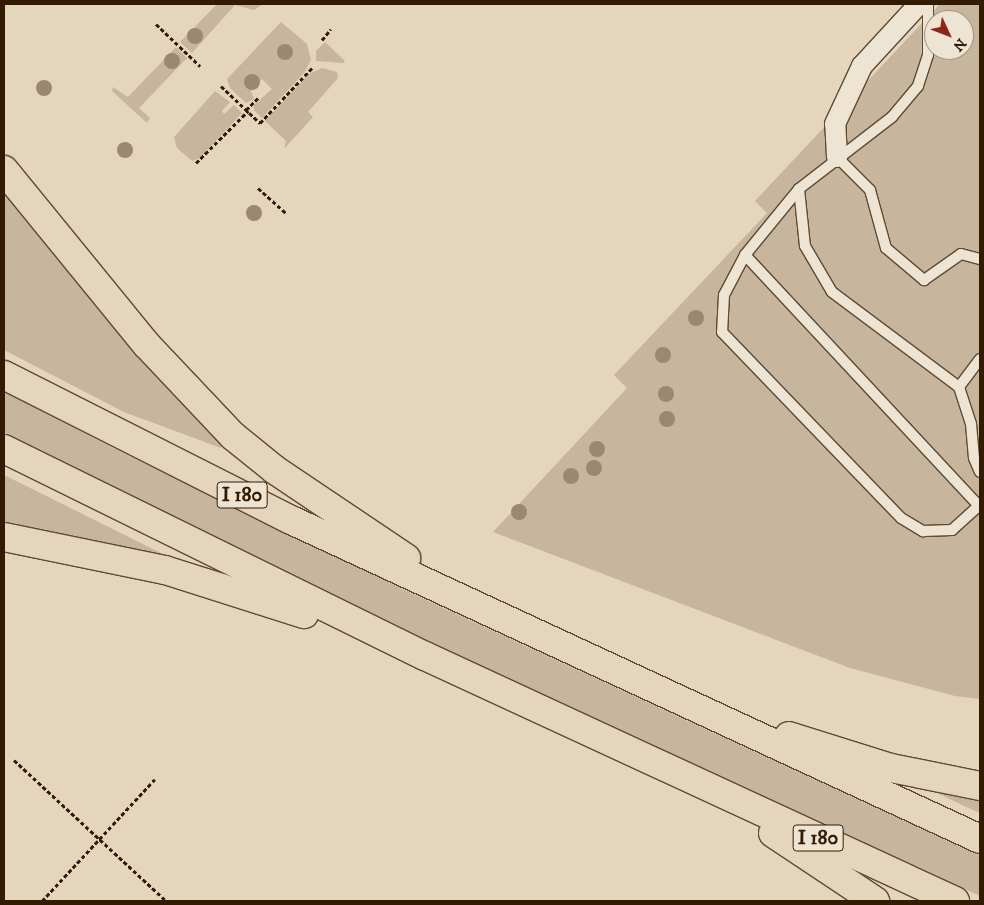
<!DOCTYPE html>
<style>
body{margin:0}
#map{position:relative;width:984px;height:905px;overflow:hidden;background:#e5d5bd;font-family:"IM FELL DW Pica",serif}
div>[style]{position:absolute}
.green>*{inset:0;background:#c7b59d}
.path>*{height:3px;margin-top:-1.5px;transform-origin:0;background:repeating-linear-gradient(90deg,#321b01 0 4px,transparent 0 6.5px)}
.roads{filter:drop-shadow(1px 0 #5f4a30) drop-shadow(-1px 0 #5f4a30) drop-shadow(0 1px #5f4a30) drop-shadow(0 -1px #5f4a30)}
.service>*{height:10px;margin:-5px;padding:0 5px;transform-origin:5px;border-radius:5px;background:#eee4d4}
.minor>*{height:20px;margin:-10px;padding:0 10px;transform-origin:10px;border-radius:10px;background:#eee4d4}
.motorway>*{height:28px;margin:-14px;padding:0 14px;transform-origin:14px;border-radius:14px;background:#e5d5bd}
.trees>*{width:16px;height:16px;margin:-8px;border-radius:50%;background:#9b886f}
span{translate:-50% -50%;white-space:nowrap;text-align:center;line-height:1.15;-webkit-text-stroke:4px #eee4d4;paint-order:stroke}
.shield-label span{padding:1px 4px;background:#eee4d4;border:1px solid;border-radius:4px;-webkit-text-stroke-width:0}
.shield-label{font-size:20px;color:#321b01;font-weight:700}
.frame{position:absolute;inset:0;border:5px solid #321b01;pointer-events:none}
.north{position:absolute;left:924px;top:10px;width:50px;height:50px;box-sizing:border-box;background:#eee4d4;border:1px solid #a39480;border-radius:50%;rotate:133deg;font-size:14px;font-weight:700;line-height:20px;text-align:center;color:#321b01}
.north::after{content:'';display:block;margin:auto;width:18px;height:22px;background:#8f2418;clip-path:polygon(50% 0,100% 100%,50% 72%,0 100%)}
</style>
<div id="map">
<div class="green">
<i style="clip-path:polygon(217px 4px,263px 4px,254px 10px,235px 5px,192px 53px,180px 42px)"></i>
<i style="clip-path:polygon(evenodd,940px 4px,980px 4px,980px 699px,955px 696px,850px 668px,493px 532px,627px 388px,614px 375px,767px 213px,755px 201px,940px 4px,934px 20px,964px 20px,964px 50px,934px 50px,934px 20px)"></i>
<i style="clip-path:polygon(281px 22px,307px 44px,311px 60px,304px 73px,262px 118px,254px 110px,254px 105px,272px 89px,262px 79px,251px 91px,254px 99px,246px 103px,230px 88px,227px 79px)"></i>
<i style="clip-path:polygon(325px 42px,345px 61px,343px 63px,316px 61px,316px 51px)"></i>
<i style="clip-path:polygon(176px 47px,187px 58px,139px 108px,150px 118px,147px 123px,112px 91px,113px 87px,128px 97px)"></i>
<i style="clip-path:polygon(322px 68px,337px 72px,338px 78px,308px 112px,313px 117px,284px 149px,286px 141px,265px 121px,309px 74px)"></i>
<i style="clip-path:polygon(215px 91px,230px 102px,222px 111px,224px 114px,234px 105px,242px 113px,200px 158px,192px 161px,177px 148px,174px 137px)"></i>
<i style="clip-path:polygon(4px 189px,223px 441px,221px 448px,124px 412px,4px 350px)"></i>
<i style="clip-path:polygon(4px 391px,113px 448px,411px 593px,980px 856px,980px 896px,332px 597px,88px 476px,4px 432px)"></i>
<i style="clip-path:polygon(4px 475px,177px 561px,4px 526px)"></i>
<i style="clip-path:polygon(927px 788px,980px 796px,980px 813px,964px 806px)"></i>
</div>
<div class="path">
<i style="left:156px;top:24px;width:61px;rotate:43.7deg"></i>
<i style="left:322px;top:40px;width:14px;rotate:-51deg"></i>
<i style="left:221px;top:86px;width:54px;rotate:43.5deg"></i>
<i style="left:260px;top:123px;width:76px;rotate:-46.6deg"></i>
<i style="left:246px;top:110px;width:17px;rotate:-45deg"></i>
<i style="left:196px;top:163px;width:74px;rotate:-45deg"></i>
<i style="left:258px;top:188px;width:38px;rotate:42deg"></i>
<i style="left:14px;top:760px;width:207px;rotate:42.8deg"></i>
<i style="left:42px;top:901px;width:166px;rotate:-47.2deg"></i>
</div>
<div class="roads">
<div class="service">
<i style="left:928px;top:4px;width:51px;rotate:90deg"></i>
<i style="left:928px;top:55px;width:33px;rotate:108deg"></i>
<i style="left:918px;top:86px;width:40px;rotate:130deg"></i>
<i style="left:892px;top:117px;width:118px;rotate:142.3deg"></i>
<i style="left:799px;top:189px;width:85px;rotate:129.3deg"></i>
<i style="left:745px;top:255px;width:45px;rotate:117.7deg"></i>
<i style="left:724px;top:295px;width:37px;rotate:93deg"></i>
<i style="left:722px;top:332px;width:258px;rotate:46.1deg"></i>
<i style="left:901px;top:518px;width:26px;rotate:31deg"></i>
<i style="left:923px;top:531px;width:29px;rotate:-2deg"></i>
<i style="left:952px;top:530px;width:38px;rotate:-42deg"></i>
<i style="left:837px;top:157px;width:47px;rotate:45deg"></i>
<i style="left:870px;top:190px;width:60px;rotate:74.6deg"></i>
<i style="left:886px;top:248px;width:50px;rotate:40.1deg"></i>
<i style="left:924px;top:280px;width:45px;rotate:-35.1deg"></i>
<i style="left:961px;top:254px;width:20px;rotate:15deg"></i>
<i style="left:799px;top:189px;width:57px;rotate:84deg"></i>
<i style="left:805px;top:246px;width:53px;rotate:59.6deg"></i>
<i style="left:832px;top:292px;width:159px;rotate:36.8deg"></i>
<i style="left:745px;top:255px;width:343px;rotate:47deg"></i>
<i style="left:980px;top:359px;width:35px;rotate:127deg"></i>
<i style="left:959px;top:387px;width:39px;rotate:72deg"></i>
<i style="left:971px;top:424px;width:34px;rotate:85deg"></i>
<i style="left:974px;top:458px;width:15px;rotate:67deg"></i>
</div>
<div class="minor">
<i style="left:837px;top:157px;width:33px;rotate:-93deg"></i>
<i style="left:835px;top:124px;width:64px;rotate:-65deg"></i>
<i style="left:862px;top:66px;width:84px;rotate:-47.4deg"></i>
</div>
<div class="motorway">
<i style="left:4px;top:170px;width:225px;rotate:50.8deg"></i>
<i style="left:146px;top:344px;width:127px;rotate:46.6deg"></i>
<i style="left:233px;top:436px;width:54px;rotate:39deg"></i>
<i style="left:275px;top:470px;width:158px;rotate:33.9deg"></i>
<i style="left:4px;top:375px;width:319px;rotate:26.8deg"></i>
<i style="left:289px;top:519px;width:761px;rotate:24.85deg"></i>
<i style="left:4px;top:449px;width:469px;rotate:26.2deg"></i>
<i style="left:425px;top:656px;width:584px;rotate:24.81deg"></i>
<i style="left:4px;top:537px;width:164px;rotate:11.6deg"></i>
<i style="left:165px;top:570px;width:146px;rotate:17.6deg"></i>
<i style="left:789px;top:736px;width:107px;rotate:17.4deg"></i>
<i style="left:891px;top:768px;width:91px;rotate:11.4deg"></i>
<i style="left:773px;top:833px;width:123px;rotate:33.7deg"></i>
</div>
</div>
<div class="trees">
<i style="left:195px;top:36px"></i>
<i style="left:285px;top:52px"></i>
<i style="left:172px;top:61px"></i>
<i style="left:252px;top:82px"></i>
<i style="left:44px;top:88px"></i>
<i style="left:125px;top:150px"></i>
<i style="left:254px;top:213px"></i>
<i style="left:696px;top:318px"></i>
<i style="left:663px;top:355px"></i>
<i style="left:666px;top:394px"></i>
<i style="left:667px;top:419px"></i>
<i style="left:597px;top:449px"></i>
<i style="left:594px;top:468px"></i>
<i style="left:571px;top:476px"></i>
<i style="left:519px;top:512px"></i>
</div>
<div class="shield-label">
<span style="left:242px;top:495px">I 180</span>
<span style="left:818px;top:838px">I 180</span>
</div>
<div class="frame"></div>
<div class="north">N</div>
</div>
